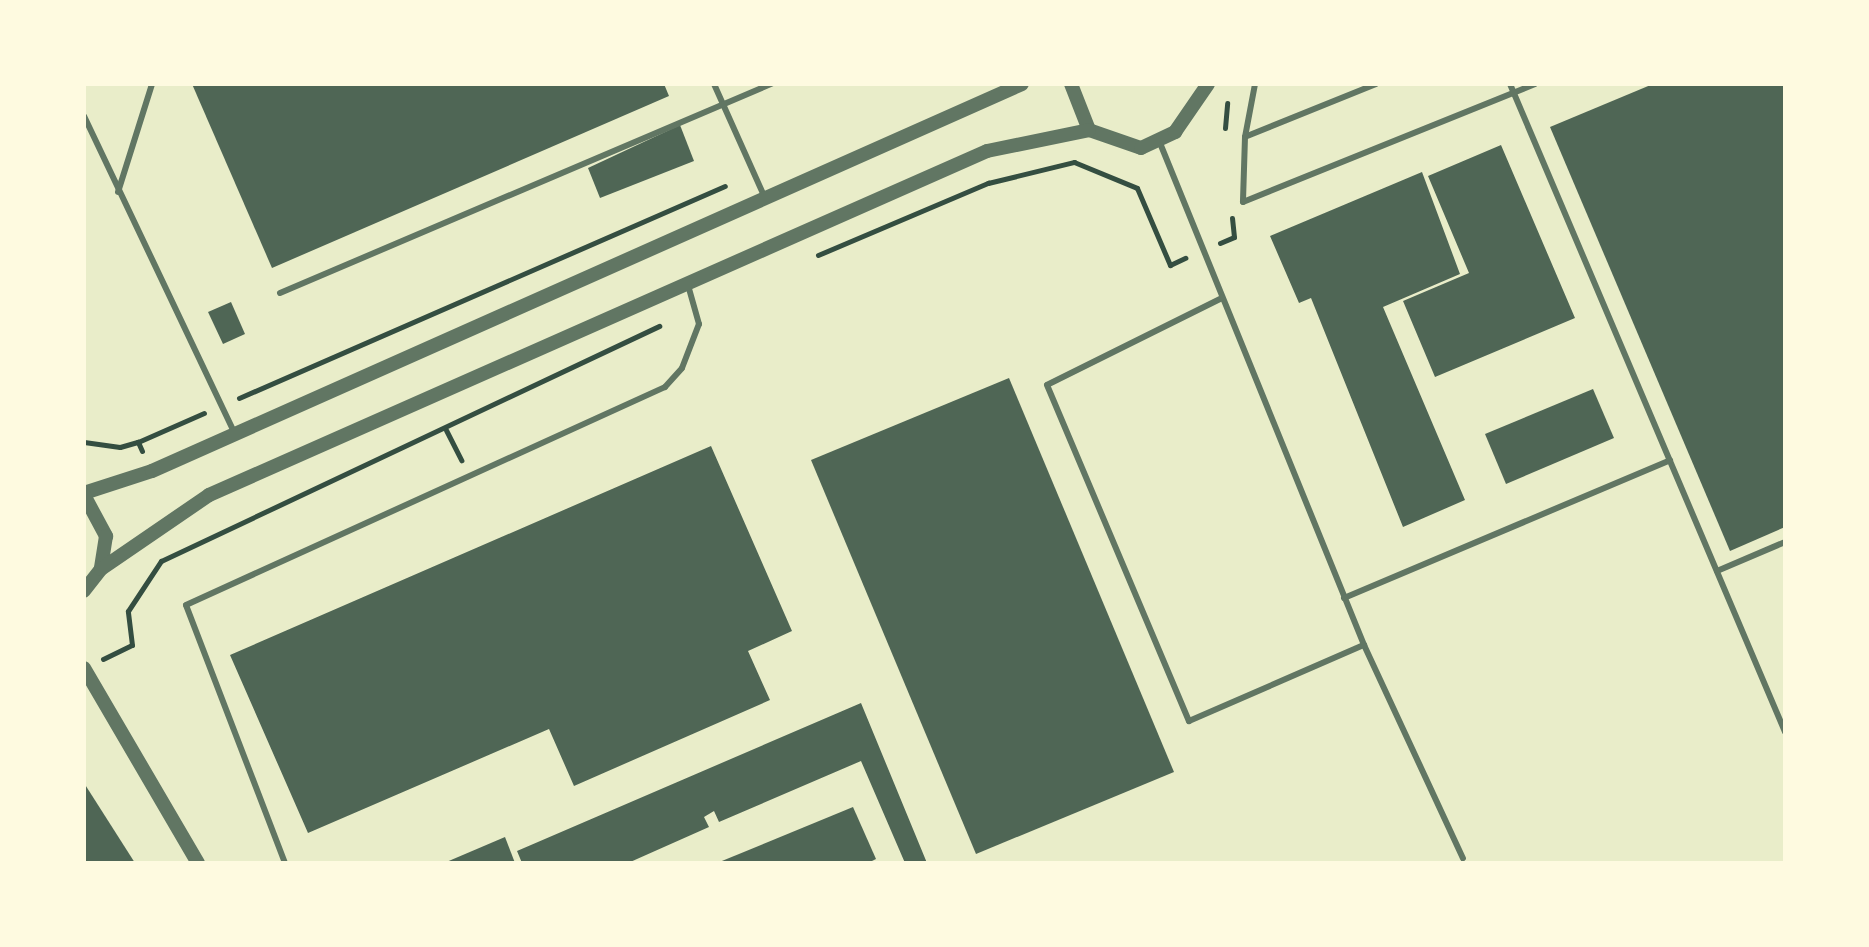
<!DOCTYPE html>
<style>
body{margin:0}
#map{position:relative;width:1869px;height:947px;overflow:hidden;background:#e9edc9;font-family:Roboto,sans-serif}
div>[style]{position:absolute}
.building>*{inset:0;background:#4f6655}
.path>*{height:5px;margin:-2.5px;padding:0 2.5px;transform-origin:2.5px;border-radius:2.5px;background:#344e41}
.service>*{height:6px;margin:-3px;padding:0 3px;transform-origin:3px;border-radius:3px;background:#617663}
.tertiary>*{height:14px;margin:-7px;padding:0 7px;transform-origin:7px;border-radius:7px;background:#617663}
span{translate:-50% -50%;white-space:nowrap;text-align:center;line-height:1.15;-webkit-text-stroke:6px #fefae0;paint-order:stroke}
.frame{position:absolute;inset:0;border:86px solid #fefae0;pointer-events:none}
</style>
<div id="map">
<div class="building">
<i style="clip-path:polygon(192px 84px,664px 84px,669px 96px,272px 268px)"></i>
<i style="clip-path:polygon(1653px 84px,1785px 84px,1785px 527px,1730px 551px,1550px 127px)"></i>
<i style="clip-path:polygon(680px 125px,694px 161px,600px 198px,588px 168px)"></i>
<i style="clip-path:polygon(1501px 145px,1575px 318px,1435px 377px,1403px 301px,1469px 273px,1428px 176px)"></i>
<i style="clip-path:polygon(1422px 172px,1460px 274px,1383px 307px,1465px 500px,1403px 527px,1311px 298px,1299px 303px,1270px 236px)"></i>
<i style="clip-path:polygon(231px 302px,245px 334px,223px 344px,208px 312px)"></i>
<i style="clip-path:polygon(1009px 378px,1174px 772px,976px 854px,811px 460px)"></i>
<i style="clip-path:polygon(1593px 389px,1614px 438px,1506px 484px,1485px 434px)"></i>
<i style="clip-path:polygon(711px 446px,792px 631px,748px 651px,770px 700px,574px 786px,549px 729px,308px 833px,230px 655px)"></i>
<i style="clip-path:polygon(861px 703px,927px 863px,905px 863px,861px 761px,719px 822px,714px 811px,704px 817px,709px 827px,628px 863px,522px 863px,517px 851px)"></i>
<i style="clip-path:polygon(84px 783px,135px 863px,84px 863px)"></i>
<i style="clip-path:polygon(853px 807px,876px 859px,868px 863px,717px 863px)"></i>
<i style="clip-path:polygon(505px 837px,515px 863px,444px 863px)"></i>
</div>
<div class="path">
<i style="left:1225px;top:128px;width:25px;rotate:-85deg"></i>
<i style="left:1220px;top:243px;width:15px;rotate:-23deg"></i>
<i style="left:1234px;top:237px;width:19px;rotate:-96deg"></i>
<i style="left:818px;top:255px;width:185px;rotate:-23deg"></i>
<i style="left:988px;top:183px;width:89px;rotate:-13.7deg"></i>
<i style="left:1074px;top:162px;width:68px;rotate:22.4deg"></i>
<i style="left:1137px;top:188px;width:84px;rotate:66.8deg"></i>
<i style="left:1170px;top:265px;width:17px;rotate:-25deg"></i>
<i style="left:239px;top:398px;width:530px;rotate:-23.57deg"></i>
<i style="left:446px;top:430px;width:34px;rotate:63deg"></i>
<i style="left:84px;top:442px;width:36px;rotate:8deg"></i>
<i style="left:120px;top:447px;width:19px;rotate:-16deg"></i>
<i style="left:142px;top:451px;width:10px;rotate:-114deg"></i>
<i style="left:138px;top:442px;width:72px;rotate:-23.7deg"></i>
<i style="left:103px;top:659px;width:32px;rotate:-26deg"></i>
<i style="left:132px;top:645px;width:34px;rotate:-97deg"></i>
<i style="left:128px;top:611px;width:60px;rotate:-56.6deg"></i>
<i style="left:161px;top:561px;width:551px;rotate:-25.26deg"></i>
</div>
<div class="service">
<i style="left:714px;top:84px;width:125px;rotate:65.9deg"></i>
<i style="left:1376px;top:84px;width:141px;rotate:158deg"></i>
<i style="left:1245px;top:137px;width:65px;rotate:91.8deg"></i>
<i style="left:1243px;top:202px;width:315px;rotate:-22deg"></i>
<i style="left:1510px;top:84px;width:704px;rotate:67deg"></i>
<i style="left:84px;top:116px;width:352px;rotate:64.6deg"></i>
<i style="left:1245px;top:137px;width:54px;rotate:-79.3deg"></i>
<i style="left:1160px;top:143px;width:542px;rotate:67.88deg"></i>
<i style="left:1364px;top:645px;width:235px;rotate:65.1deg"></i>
<i style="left:118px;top:192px;width:113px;rotate:-72.5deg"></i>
<i style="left:280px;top:293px;width:534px;rotate:-23.06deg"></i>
<i style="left:1222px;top:298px;width:195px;rotate:153.6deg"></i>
<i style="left:1047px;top:385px;width:365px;rotate:67.1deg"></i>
<i style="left:1189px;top:721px;width:191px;rotate:-23.5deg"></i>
<i style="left:1717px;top:571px;width:74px;rotate:-23.1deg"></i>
<i style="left:1344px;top:598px;width:354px;rotate:-22.9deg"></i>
<i style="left:285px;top:863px;width:276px;rotate:-111deg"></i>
<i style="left:186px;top:605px;width:526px;rotate:-24.47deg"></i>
<i style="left:665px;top:387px;width:25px;rotate:-48deg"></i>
<i style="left:682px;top:368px;width:47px;rotate:-68.9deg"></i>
<i style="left:699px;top:324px;width:41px;rotate:-105.8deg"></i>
</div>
<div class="tertiary">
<i style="left:1071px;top:84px;width:49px;rotate:68.6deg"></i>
<i style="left:1089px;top:130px;width:55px;rotate:19.1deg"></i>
<i style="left:1141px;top:148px;width:38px;rotate:-25deg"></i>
<i style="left:1175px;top:132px;width:58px;rotate:-55.5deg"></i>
<i style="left:84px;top:493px;width:71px;rotate:-17.9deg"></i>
<i style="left:152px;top:471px;width:952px;rotate:-23.98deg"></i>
<i style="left:84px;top:495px;width:47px;rotate:61.8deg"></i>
<i style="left:106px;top:536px;width:33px;rotate:99deg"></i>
<i style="left:101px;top:569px;width:28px;rotate:128deg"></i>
<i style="left:101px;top:569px;width:131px;rotate:-34.4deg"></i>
<i style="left:209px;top:495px;width:851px;rotate:-23.85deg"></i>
<i style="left:987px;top:151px;width:104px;rotate:-11.6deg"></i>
<i style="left:84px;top:668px;width:226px;rotate:59.7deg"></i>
</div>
<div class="frame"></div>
</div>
